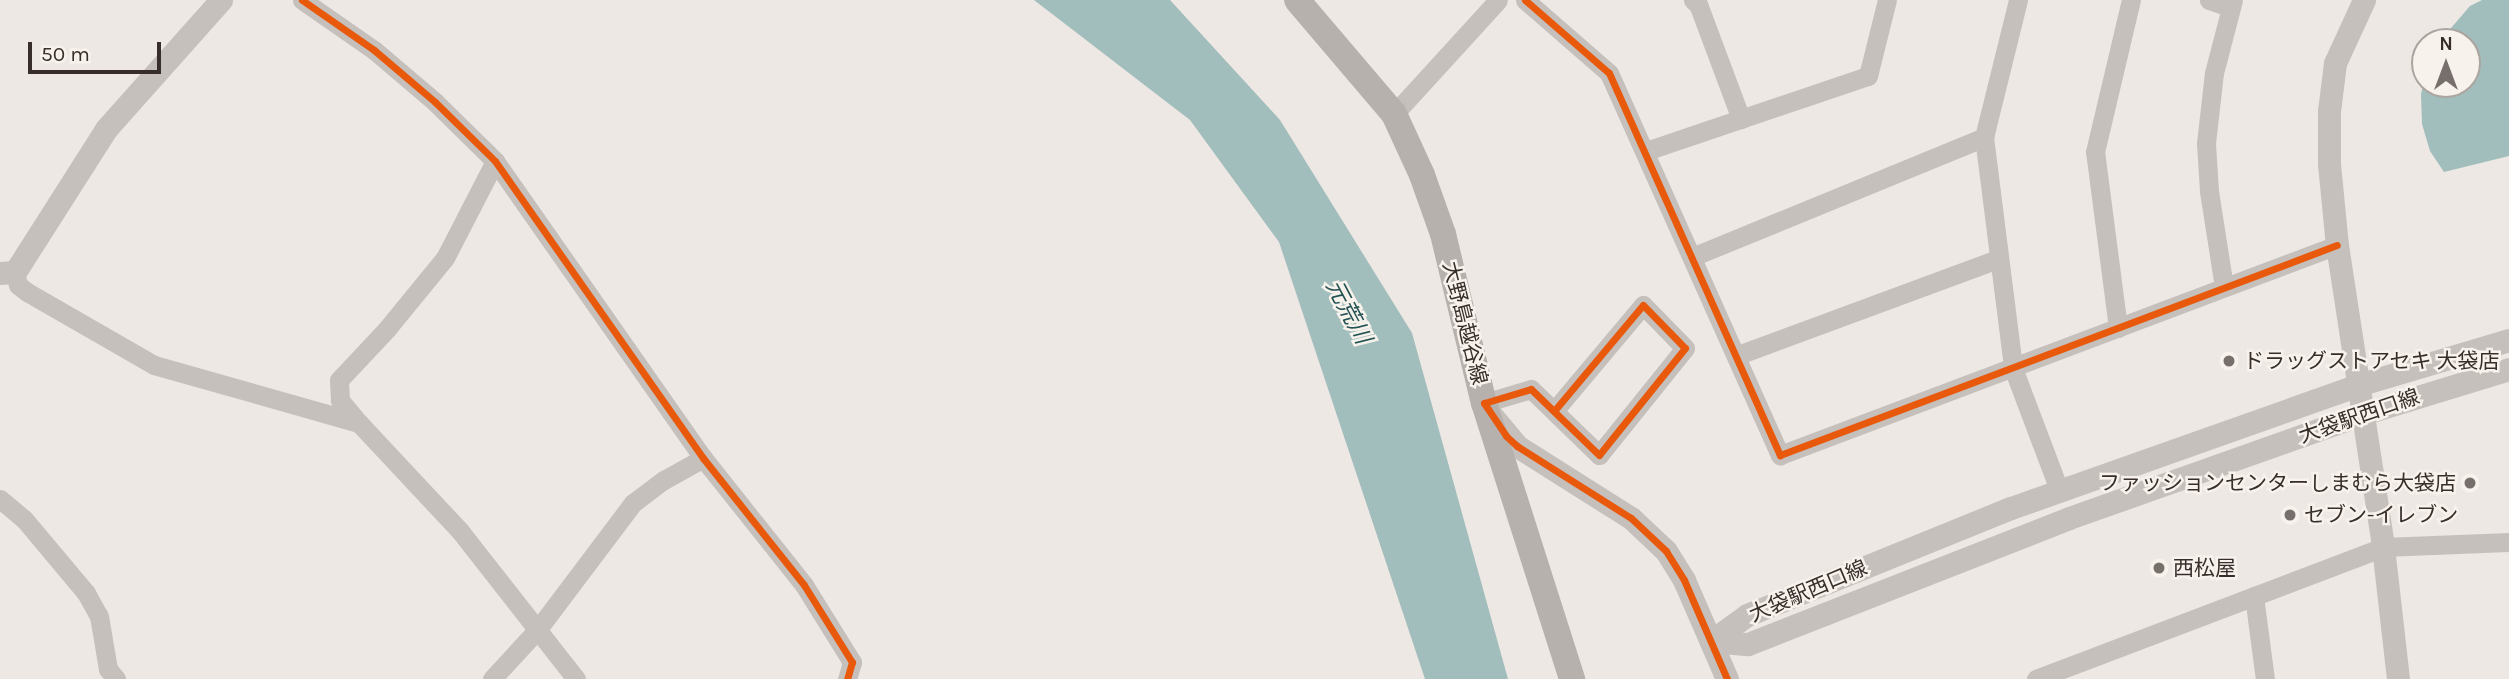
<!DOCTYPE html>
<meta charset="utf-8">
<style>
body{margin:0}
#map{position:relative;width:2509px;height:679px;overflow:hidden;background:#ede8e4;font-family:Karla,"Noto Sans JP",sans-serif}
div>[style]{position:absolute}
.water>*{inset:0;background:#a1bdbc}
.minor>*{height:19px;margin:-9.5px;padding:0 9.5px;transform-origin:9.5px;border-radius:9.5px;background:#c6c0bc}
.tertiary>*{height:23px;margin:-11.5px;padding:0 11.5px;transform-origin:11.5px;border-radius:11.5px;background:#c6c0bc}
.secondary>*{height:26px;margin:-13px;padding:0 13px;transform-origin:13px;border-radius:13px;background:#b7b1ad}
.cycleway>*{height:7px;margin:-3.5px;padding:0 3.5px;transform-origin:3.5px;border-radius:3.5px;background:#e8590c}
.dots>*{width:19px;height:19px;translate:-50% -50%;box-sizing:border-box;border:4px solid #f8f2ec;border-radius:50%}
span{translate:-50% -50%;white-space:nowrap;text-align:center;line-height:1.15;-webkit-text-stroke:5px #f8f2ec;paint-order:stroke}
.street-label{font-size:21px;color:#372e2b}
.poi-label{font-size:21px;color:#372e2b}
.left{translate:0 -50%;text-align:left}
.right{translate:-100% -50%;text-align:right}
.water-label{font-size:23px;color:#245354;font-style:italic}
.north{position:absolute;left:2411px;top:28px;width:70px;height:70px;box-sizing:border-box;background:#f8f2ec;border:2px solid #aba49f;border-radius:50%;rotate:0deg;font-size:19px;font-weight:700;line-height:28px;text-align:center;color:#372e2b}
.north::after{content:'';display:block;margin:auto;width:24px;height:32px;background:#776f6c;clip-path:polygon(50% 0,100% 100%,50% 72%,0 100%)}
.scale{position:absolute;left:28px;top:42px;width:133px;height:32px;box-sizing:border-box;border:4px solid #372e2b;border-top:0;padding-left:9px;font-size:21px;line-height:24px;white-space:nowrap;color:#372e2b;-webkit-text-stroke:5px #f8f2ec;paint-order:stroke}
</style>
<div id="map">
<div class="water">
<i style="clip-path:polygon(1034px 0,1170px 0,1280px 120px,1412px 333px,1508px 679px,1425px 679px,1279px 242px,1190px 120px)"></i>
<i style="clip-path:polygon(2482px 0,2509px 0,2509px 156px,2444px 172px,2430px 151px,2422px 124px,2421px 94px,2425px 77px,2425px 84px,2467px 84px,2467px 42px,2439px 42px,2470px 6px)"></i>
</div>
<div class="minor">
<i style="left:302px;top:0;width:88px;rotate:34.8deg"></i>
<i style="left:374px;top:50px;width:80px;rotate:40.4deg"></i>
<i style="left:435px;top:102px;width:84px;rotate:44.5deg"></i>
<i style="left:495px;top:161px;width:363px;rotate:55deg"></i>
<i style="left:703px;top:458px;width:162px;rotate:51.5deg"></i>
<i style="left:804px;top:585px;width:91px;rotate:58.1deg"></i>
<i style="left:852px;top:662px;width:18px;rotate:106deg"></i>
<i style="left:1525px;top:0;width:111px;rotate:41deg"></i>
<i style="left:1609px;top:73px;width:419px;rotate:65.9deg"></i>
<i style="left:1780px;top:455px;width:595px;rotate:-20.66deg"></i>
<i style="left:1693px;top:0;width:6px;rotate:39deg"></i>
<i style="left:1698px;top:4px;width:123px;rotate:69.5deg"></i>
<i style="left:2018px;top:0;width:141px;rotate:103.9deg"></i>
<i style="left:1984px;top:137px;width:233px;rotate:82.8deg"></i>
<i style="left:2013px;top:368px;width:130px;rotate:69.3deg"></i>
<i style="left:2209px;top:0;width:21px;rotate:19deg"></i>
<i style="left:1394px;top:114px;width:154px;rotate:-47.6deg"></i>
<i style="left:1646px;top:151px;width:234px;rotate:-18.7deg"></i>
<i style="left:1868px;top:76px;width:78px;rotate:-76deg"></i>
<i style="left:1692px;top:257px;width:316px;rotate:-22.3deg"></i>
<i style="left:15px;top:272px;width:13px;rotate:77deg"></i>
<i style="left:18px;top:285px;width:11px;rotate:38deg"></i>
<i style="left:27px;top:292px;width:146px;rotate:29.9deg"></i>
<i style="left:154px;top:365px;width:213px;rotate:15.8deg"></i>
<i style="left:359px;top:423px;width:148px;rotate:46.9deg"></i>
<i style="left:460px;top:531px;width:188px;rotate:51.9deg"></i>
<i style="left:2224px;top:287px;width:97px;rotate:-98.9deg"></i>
<i style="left:2209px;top:191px;width:48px;rotate:-93.6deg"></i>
<i style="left:2206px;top:143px;width:70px;rotate:-83.5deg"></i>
<i style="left:2214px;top:73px;width:75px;rotate:-75.4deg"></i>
<i style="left:2118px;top:328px;width:177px;rotate:-97.4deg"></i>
<i style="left:2095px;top:152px;width:156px;rotate:-76.7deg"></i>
<i style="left:1738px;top:355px;width:276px;rotate:-20.3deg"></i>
<i style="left:1484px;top:403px;width:49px;rotate:-16.6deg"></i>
<i style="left:1531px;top:389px;width:95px;rotate:44.1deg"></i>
<i style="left:1599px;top:455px;width:137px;rotate:-51.2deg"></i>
<i style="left:1685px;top:348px;width:60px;rotate:-134.3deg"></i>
<i style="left:1643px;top:305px;width:138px;rotate:130deg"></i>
<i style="left:359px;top:423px;width:30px;rotate:-130deg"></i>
<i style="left:340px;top:400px;width:20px;rotate:-93deg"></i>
<i style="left:339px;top:380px;width:69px;rotate:-46.8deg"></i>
<i style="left:386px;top:330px;width:93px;rotate:-50.7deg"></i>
<i style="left:445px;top:258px;width:109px;rotate:-62.7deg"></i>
<i style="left:0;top:499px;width:31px;rotate:40deg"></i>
<i style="left:24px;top:519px;width:97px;rotate:50deg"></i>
<i style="left:86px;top:593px;width:26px;rotate:61deg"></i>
<i style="left:99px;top:616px;width:54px;rotate:80.4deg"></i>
<i style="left:108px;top:669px;width:13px;rotate:51deg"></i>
<i style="left:2254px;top:596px;width:84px;rotate:82.5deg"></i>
<i style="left:492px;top:679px;width:68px;rotate:-47.4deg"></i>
<i style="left:538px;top:629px;width:158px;rotate:-53deg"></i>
<i style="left:633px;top:503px;width:39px;rotate:-37deg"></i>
<i style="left:664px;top:480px;width:45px;rotate:-29.4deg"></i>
<i style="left:2036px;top:679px;width:371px;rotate:-20.8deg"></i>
<i style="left:2383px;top:547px;width:126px;rotate:-2.3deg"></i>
</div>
<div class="tertiary">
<i style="left:2364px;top:0;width:69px;rotate:114.7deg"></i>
<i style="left:2335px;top:63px;width:48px;rotate:97.1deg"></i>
<i style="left:2329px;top:111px;width:53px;rotate:90deg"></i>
<i style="left:2329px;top:164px;width:81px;rotate:84.4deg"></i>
<i style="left:2337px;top:245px;width:305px;rotate:81.3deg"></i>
<i style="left:2383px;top:547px;width:133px;rotate:83.5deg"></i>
<i style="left:0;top:273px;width:15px;rotate:-4deg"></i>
<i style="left:15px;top:272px;width:169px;rotate:-57.5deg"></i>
<i style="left:106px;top:129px;width:173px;rotate:-48.3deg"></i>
<i style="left:1492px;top:416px;width:39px;rotate:50deg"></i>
<i style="left:1517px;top:446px;width:135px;rotate:32.3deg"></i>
<i style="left:1631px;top:518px;width:48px;rotate:43.3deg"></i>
<i style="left:1666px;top:551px;width:34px;rotate:58deg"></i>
<i style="left:1684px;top:580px;width:108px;rotate:66.5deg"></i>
<i style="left:1711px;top:641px;width:44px;rotate:-35.8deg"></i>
<i style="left:1747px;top:615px;width:285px;rotate:-22.1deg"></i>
<i style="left:2011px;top:508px;width:368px;rotate:-19.5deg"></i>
<i style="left:2358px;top:385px;width:158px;rotate:-16.6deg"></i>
<i style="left:1711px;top:641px;width:37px;rotate:5deg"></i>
<i style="left:1748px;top:644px;width:345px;rotate:-21.4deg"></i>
<i style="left:2069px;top:518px;width:311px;rotate:-19.5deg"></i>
<i style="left:2362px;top:414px;width:154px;rotate:-17deg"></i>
</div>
<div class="secondary">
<i style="left:1297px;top:0;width:150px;rotate:49.6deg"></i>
<i style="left:1394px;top:114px;width:67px;rotate:65.3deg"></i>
<i style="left:1422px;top:175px;width:63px;rotate:70.4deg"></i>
<i style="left:1443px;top:234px;width:174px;rotate:76.4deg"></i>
<i style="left:1484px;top:403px;width:290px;rotate:72.3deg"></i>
</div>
<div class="cycleway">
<i style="left:302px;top:0;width:88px;rotate:34.8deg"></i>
<i style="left:374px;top:50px;width:80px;rotate:40.4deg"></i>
<i style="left:435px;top:102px;width:84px;rotate:44.5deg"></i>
<i style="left:495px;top:161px;width:363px;rotate:55deg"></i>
<i style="left:703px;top:458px;width:162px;rotate:51.5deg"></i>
<i style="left:804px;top:585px;width:91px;rotate:58.1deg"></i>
<i style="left:852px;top:662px;width:18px;rotate:106deg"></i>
<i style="left:1525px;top:0;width:111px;rotate:41deg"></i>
<i style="left:1609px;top:73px;width:419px;rotate:65.9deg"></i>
<i style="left:1780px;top:455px;width:595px;rotate:-20.66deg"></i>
<i style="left:1554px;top:411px;width:138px;rotate:-50deg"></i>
<i style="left:1643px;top:305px;width:60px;rotate:45.7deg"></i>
<i style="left:1685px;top:348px;width:137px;rotate:128.8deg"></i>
<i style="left:1599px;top:455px;width:95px;rotate:-135.9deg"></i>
<i style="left:1531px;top:389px;width:49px;rotate:163.4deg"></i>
<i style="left:1484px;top:403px;width:40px;rotate:56deg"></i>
<i style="left:1506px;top:436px;width:15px;rotate:42deg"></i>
<i style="left:1517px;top:446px;width:135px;rotate:32.3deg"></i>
<i style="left:1631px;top:518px;width:48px;rotate:43.3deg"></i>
<i style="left:1666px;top:551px;width:34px;rotate:58deg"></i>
<i style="left:1684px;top:580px;width:108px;rotate:66.5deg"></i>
</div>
<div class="dots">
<i style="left:2229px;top:361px;background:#776f6c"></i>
<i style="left:2470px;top:483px;background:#776f6c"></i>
<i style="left:2290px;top:515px;background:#776f6c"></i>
<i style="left:2159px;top:568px;background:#776f6c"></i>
</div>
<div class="street-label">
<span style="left:1465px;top:323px;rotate:76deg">大野島越谷線</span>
<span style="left:2359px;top:416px;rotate:-19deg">大袋駅西口線</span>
<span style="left:1808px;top:591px;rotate:-23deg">大袋駅西口線</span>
</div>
<div class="poi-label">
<span class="left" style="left:2243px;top:361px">ドラッグストアセキ 大袋店</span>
<span class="right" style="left:2456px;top:483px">ファッションセンターしまむら大袋店</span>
<span class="left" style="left:2304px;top:515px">セブン-イレブン</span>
<span class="left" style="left:2173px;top:568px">西松屋</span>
</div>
<div class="water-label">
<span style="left:1348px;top:312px;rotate:62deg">元荒川</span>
</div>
<div class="north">N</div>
<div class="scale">50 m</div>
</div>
